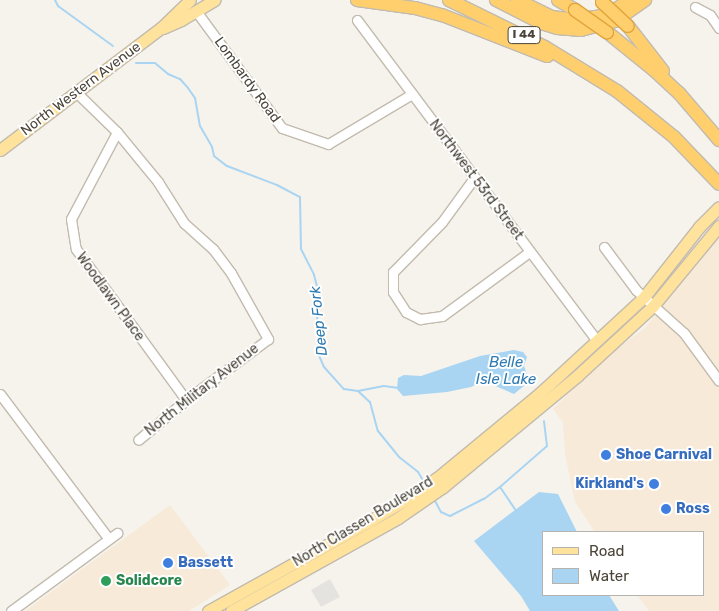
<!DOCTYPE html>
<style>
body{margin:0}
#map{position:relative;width:719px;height:611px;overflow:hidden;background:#f6f3ec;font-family:Rubik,sans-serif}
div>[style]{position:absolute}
.commercial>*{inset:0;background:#f7ead8}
.parking>*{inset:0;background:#e5e3e0}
.water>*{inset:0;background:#a9d4f2}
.stream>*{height:2px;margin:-1px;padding:0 1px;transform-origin:1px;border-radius:1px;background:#a9d4f2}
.roads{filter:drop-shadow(1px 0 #c2bbae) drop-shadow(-1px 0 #c2bbae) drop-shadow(0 1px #c2bbae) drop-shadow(0 -1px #c2bbae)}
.minor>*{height:9px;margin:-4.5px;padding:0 4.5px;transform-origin:4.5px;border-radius:4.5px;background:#fff}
.major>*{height:11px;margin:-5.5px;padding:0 5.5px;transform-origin:5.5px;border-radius:5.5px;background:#ffe39c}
.highway>*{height:12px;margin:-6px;padding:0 6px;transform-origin:6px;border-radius:6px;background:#ffcf6e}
.bridges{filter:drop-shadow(1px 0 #e0a43c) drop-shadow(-1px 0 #e0a43c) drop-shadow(0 1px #e0a43c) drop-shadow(0 -1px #e0a43c)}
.highway-bridge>*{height:12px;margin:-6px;padding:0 6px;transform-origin:6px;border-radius:6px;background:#ffcf6e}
.dots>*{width:14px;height:14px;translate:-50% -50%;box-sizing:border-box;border:2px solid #fff;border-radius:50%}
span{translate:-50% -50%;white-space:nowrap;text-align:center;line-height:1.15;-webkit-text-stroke:4px #fff;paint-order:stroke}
.shield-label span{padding:1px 4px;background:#fff;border:1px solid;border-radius:4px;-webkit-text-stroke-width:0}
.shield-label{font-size:12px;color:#4b4439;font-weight:700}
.street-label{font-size:14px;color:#4b4439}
.shop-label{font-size:14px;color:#366cbe;font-weight:700}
.left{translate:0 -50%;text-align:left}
.right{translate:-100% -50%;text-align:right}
.leisure-label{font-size:14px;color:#27864d;font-weight:700}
.water-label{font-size:15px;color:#2e7ab2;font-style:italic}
.legend{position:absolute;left:542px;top:531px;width:162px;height:65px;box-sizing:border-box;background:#fff;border:1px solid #b7b4b0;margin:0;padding:6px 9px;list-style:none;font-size:15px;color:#4b4439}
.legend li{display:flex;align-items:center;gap:10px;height:25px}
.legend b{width:25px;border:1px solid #b7b4b0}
</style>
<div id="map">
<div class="commercial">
<i style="clip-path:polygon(719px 235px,719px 611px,649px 611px,637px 595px,703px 595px,703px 532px,595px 532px,575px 502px,565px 454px,563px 422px,553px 409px,607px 356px,645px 328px)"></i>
<i style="clip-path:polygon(170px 505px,230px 585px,189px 611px,25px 611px)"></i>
</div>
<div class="parking">
<i style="clip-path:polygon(330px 579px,340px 597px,321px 607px,311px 590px)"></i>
</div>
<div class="water">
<i style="clip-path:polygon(514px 350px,523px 352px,527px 357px,524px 366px,528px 377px,524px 382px,525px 385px,514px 394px,484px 381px,471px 387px,447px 392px,403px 396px,397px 389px,398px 378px,404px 375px,421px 376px,480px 356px)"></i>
<i style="clip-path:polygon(539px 492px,558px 494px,577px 532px,543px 532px,543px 595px,609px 595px,619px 611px,530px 611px,521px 596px,474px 541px)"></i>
</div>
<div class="stream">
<i style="left:55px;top:0;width:7px;rotate:63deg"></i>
<i style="left:58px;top:6px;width:68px;rotate:36deg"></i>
<i style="left:136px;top:63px;width:19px"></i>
<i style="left:155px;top:63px;width:17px;rotate:40deg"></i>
<i style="left:168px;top:74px;width:13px;rotate:23deg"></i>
<i style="left:180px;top:79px;width:12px;rotate:48deg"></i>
<i style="left:188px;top:88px;width:12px;rotate:55deg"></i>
<i style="left:195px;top:98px;width:28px;rotate:80deg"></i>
<i style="left:200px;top:126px;width:24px;rotate:60deg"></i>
<i style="left:212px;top:147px;width:9px;rotate:77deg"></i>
<i style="left:214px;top:156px;width:16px;rotate:38deg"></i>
<i style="left:227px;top:166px;width:53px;rotate:20.8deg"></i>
<i style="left:277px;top:185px;width:26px;rotate:28deg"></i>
<i style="left:300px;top:197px;width:52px;rotate:88.9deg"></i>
<i style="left:301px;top:249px;width:29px;rotate:63deg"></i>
<i style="left:314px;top:275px;width:20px;rotate:75deg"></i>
<i style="left:319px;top:294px;width:22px;rotate:95deg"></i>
<i style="left:317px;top:316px;width:21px;rotate:85deg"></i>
<i style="left:319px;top:337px;width:16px;rotate:94deg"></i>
<i style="left:318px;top:353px;width:15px;rotate:67deg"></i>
<i style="left:324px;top:367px;width:30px;rotate:48deg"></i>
<i style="left:344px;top:389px;width:14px;rotate:8deg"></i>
<i style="left:358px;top:391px;width:16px;rotate:43deg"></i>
<i style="left:370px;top:402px;width:30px;rotate:75deg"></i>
<i style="left:378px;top:431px;width:33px;rotate:51deg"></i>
<i style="left:399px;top:457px;width:24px;rotate:38deg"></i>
<i style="left:418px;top:472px;width:12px;rotate:59deg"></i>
<i style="left:358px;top:391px;width:26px;rotate:-11deg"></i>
<i style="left:384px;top:386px;width:15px;rotate:8deg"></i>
<i style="left:500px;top:487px;width:62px;rotate:-41.1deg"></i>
<i style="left:547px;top:446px;width:25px;rotate:-97deg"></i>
<i style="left:434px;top:499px;width:15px;rotate:62deg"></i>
<i style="left:441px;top:512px;width:10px;rotate:24deg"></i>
<i style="left:450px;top:516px;width:38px;rotate:-27deg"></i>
<i style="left:484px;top:499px;width:20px;rotate:-37deg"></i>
<i style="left:500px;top:487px;width:30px;rotate:56deg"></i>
</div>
<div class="roads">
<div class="minor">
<i style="left:695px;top:7px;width:17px;rotate:28deg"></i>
<i style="left:710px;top:15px;width:16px;rotate:55deg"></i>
<i style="left:196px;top:11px;width:145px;rotate:53.7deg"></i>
<i style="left:282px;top:128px;width:49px;rotate:19.2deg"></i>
<i style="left:328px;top:144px;width:98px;rotate:-30.8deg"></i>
<i style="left:357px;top:20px;width:399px;rotate:53.2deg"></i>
<i style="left:77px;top:93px;width:56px;rotate:44.3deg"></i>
<i style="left:117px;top:132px;width:65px;rotate:50.6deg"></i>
<i style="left:158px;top:182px;width:49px;rotate:57.6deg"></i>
<i style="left:184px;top:223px;width:39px;rotate:42deg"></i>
<i style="left:213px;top:249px;width:30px;rotate:53deg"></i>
<i style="left:231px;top:273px;width:76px;rotate:60.7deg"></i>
<i style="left:268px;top:339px;width:102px;rotate:143.4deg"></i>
<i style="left:186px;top:400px;width:62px;rotate:140.2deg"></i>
<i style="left:117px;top:132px;width:98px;rotate:117.9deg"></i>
<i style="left:71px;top:219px;width:30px;rotate:81deg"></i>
<i style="left:76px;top:249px;width:187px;rotate:53.9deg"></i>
<i style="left:474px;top:178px;width:54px;rotate:126deg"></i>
<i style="left:442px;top:222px;width:70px;rotate:134.4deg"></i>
<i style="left:393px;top:272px;width:20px;rotate:90deg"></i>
<i style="left:393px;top:292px;width:24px;rotate:57deg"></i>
<i style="left:406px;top:312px;width:16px;rotate:27deg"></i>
<i style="left:420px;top:319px;width:22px;rotate:-8deg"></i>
<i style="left:442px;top:316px;width:108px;rotate:-36.3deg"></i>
<i style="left:604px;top:247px;width:54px;rotate:53.3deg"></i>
<i style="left:636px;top:290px;width:64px;rotate:41.9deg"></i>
<i style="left:684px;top:333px;width:59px;rotate:53.9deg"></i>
<i style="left:0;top:394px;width:181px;rotate:53.1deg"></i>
<i style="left:11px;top:611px;width:132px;rotate:-36.3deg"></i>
</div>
<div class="major">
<i style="left:163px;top:28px;width:20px;rotate:-24deg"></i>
<i style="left:181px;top:20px;width:39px;rotate:-31deg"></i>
<i style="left:0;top:150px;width:202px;rotate:-37.2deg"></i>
<i style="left:161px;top:28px;width:40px;rotate:-44deg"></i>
<i style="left:208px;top:611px;width:183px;rotate:-29.1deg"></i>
<i style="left:368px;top:522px;width:51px;rotate:-30.6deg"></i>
<i style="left:412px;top:496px;width:31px;rotate:-36deg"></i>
<i style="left:437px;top:478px;width:134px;rotate:-39.5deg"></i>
<i style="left:540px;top:393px;width:142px;rotate:-42.7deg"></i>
<i style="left:644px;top:297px;width:89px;rotate:-51.8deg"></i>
<i style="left:699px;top:227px;width:28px;rotate:-45deg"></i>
<i style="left:231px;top:611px;width:191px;rotate:-29.1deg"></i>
<i style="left:398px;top:518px;width:55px;rotate:-34.6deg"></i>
<i style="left:443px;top:487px;width:174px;rotate:-39.6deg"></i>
<i style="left:577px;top:376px;width:103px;rotate:-42.6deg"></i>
<i style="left:653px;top:306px;width:104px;rotate:-50.5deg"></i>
</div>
<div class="highway">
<i style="left:357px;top:0;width:59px;rotate:7.9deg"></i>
<i style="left:415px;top:8px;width:28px;rotate:15deg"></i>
<i style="left:442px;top:15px;width:113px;rotate:21.3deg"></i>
<i style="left:449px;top:0;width:107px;rotate:26.1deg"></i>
<i style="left:545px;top:47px;width:84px;rotate:31.4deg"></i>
<i style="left:617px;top:91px;width:73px;rotate:38.9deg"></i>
<i style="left:674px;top:137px;width:65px;rotate:46.2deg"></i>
<i style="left:496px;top:0;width:51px;rotate:27.1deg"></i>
<i style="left:541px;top:23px;width:17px;rotate:17deg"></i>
<i style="left:557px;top:28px;width:24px;rotate:5deg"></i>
<i style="left:581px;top:30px;width:35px;rotate:-15deg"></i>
<i style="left:615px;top:21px;width:37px;rotate:-35deg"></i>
<i style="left:517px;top:0;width:39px;rotate:26deg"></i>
<i style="left:552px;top:17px;width:24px;rotate:7deg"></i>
<i style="left:576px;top:20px;width:31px;rotate:-9deg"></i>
<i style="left:607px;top:15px;width:27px;rotate:-33deg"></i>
<i style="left:558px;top:0;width:20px;rotate:30deg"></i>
<i style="left:628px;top:26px;width:57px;rotate:52.1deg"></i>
<i style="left:607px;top:32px;width:60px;rotate:39deg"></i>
<i style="left:654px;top:70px;width:34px;rotate:43deg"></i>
<i style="left:679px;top:93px;width:62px;rotate:49.6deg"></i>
</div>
</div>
<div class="bridges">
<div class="highway-bridge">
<i style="left:602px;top:2px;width:35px;rotate:43deg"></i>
<i style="left:575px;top:10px;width:39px;rotate:35deg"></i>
</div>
</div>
<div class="dots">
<i style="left:606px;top:455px;background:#3f7fe0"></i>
<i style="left:654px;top:484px;background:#3f7fe0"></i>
<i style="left:666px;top:509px;background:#3f7fe0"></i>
<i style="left:168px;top:563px;background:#3f7fe0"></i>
<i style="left:106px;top:581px;background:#2e9e5b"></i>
</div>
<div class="shield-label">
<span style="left:524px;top:35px">I 44</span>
</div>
<div class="street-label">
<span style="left:247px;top:80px;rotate:54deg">Lombardy Road</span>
<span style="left:81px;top:89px;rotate:-37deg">North Western Avenue</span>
<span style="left:476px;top:180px;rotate:53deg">Northwest 53rd Street</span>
<span style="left:110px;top:297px;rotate:54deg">Woodlawn Place</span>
<span style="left:202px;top:390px;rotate:-38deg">North Military Avenue</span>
<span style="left:363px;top:522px;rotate:-31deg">North Classen Boulevard</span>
</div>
<div class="shop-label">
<span class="left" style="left:616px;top:455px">Shoe Carnival</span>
<span class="right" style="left:644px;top:484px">Kirkland's</span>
<span class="left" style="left:676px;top:509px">Ross</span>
<span class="left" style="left:178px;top:563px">Bassett</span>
</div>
<div class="leisure-label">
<span class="left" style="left:116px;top:581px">Solidcore</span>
</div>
<div class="water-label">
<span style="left:319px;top:321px;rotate:-96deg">Deep Fork</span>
<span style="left:506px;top:371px">Belle<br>Isle Lake</span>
</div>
<ul class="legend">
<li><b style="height:6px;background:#ffe39c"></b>Road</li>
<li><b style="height:14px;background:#a9d4f2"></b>Water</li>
</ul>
</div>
